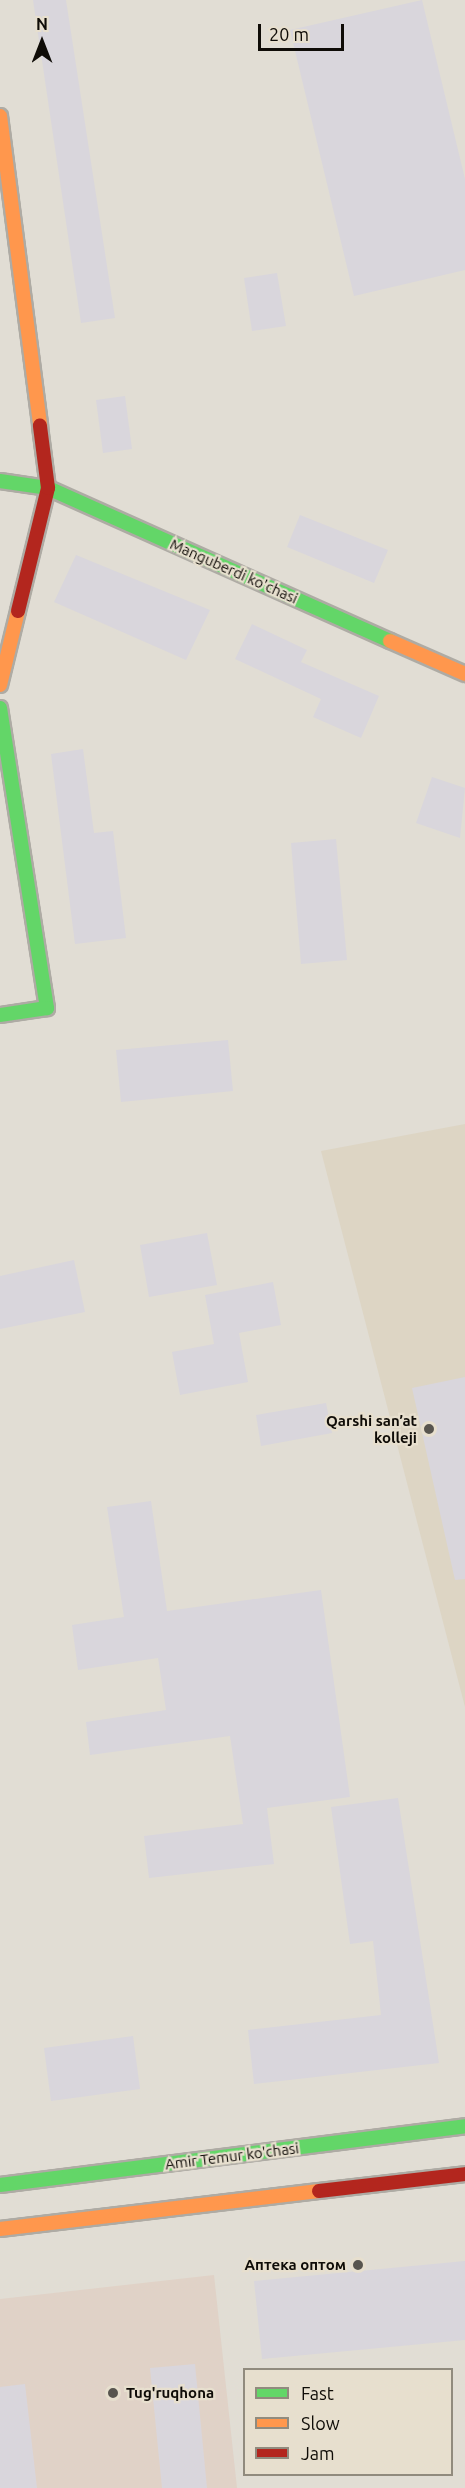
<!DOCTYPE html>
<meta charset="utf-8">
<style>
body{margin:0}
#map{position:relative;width:465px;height:2488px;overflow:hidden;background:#e1ddd4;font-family:Ubuntu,sans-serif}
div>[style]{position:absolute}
.built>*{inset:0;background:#ddd5c4}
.medical>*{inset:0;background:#e0d2c7}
.building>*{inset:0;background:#d9d6dc}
.roads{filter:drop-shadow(2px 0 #aeaba4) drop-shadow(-2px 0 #aeaba4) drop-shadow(0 2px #aeaba4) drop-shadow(0 -2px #aeaba4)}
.fast>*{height:14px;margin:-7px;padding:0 7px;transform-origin:7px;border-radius:7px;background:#63d668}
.slow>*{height:14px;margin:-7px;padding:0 7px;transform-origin:7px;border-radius:7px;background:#ff974d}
.jam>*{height:14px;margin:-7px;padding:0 7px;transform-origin:7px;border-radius:7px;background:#b3261e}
.dots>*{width:16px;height:16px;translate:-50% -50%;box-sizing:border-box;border:3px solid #e7dfce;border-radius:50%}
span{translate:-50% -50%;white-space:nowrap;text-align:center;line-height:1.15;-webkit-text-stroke:4.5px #e7dfce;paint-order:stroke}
.street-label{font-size:15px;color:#0f0c07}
.poi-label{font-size:15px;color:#0f0c07;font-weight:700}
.right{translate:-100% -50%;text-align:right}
.left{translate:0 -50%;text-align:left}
.legend{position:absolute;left:243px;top:2368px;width:210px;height:108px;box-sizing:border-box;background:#e7dfce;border:2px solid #918b7e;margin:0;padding:8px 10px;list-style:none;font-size:18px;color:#0f0c07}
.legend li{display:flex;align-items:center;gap:12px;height:30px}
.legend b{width:30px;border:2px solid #918b7e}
.north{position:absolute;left:12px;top:12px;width:60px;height:60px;-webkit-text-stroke:4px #e7dfce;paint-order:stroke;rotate:0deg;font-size:16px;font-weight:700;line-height:24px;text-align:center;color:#0f0c07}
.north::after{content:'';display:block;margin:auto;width:21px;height:27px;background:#0f0c07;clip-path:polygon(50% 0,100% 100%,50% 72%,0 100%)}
.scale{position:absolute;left:258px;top:24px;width:86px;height:27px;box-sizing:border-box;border:3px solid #0f0c07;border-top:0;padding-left:8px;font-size:18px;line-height:21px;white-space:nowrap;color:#0f0c07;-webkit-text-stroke:4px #e7dfce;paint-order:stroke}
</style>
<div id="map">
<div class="built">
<i style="clip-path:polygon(465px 1124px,465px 1707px,321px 1151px)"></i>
</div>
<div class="medical">
<i style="clip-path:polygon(214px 2275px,237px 2488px,0 2488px,0 2299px)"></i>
</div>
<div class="building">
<i style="clip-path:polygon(33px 0,66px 0,115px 318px,81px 323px)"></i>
<i style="clip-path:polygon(422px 0,465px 179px,465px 270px,354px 296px,290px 30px)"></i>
<i style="clip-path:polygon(277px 273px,286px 326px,252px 331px,244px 278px)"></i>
<i style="clip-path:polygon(125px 396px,132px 449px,103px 453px,96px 400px)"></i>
<i style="clip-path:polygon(300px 515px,388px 550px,374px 583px,287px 547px)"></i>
<i style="clip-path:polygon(76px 555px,210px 610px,186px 660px,54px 602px)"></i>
<i style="clip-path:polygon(252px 624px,307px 650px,301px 662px,379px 696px,361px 738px,313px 717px,321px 699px,235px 659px)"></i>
<i style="clip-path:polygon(83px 749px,94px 833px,113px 831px,126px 938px,75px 944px,51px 754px)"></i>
<i style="clip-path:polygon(432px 777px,465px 788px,460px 838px,416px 823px)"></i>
<i style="clip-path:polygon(336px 839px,347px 960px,301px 964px,291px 843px)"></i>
<i style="clip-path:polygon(228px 1040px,233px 1091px,121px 1102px,116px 1050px)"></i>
<i style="clip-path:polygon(207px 1233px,217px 1285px,149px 1297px,140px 1245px)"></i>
<i style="clip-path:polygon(74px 1260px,85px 1312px,0 1329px,0 1276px)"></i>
<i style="clip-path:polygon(273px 1282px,281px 1325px,239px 1333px,248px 1382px,180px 1395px,172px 1352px,214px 1344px,205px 1295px)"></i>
<i style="clip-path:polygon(465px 1377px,465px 1579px,455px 1580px,412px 1388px)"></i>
<i style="clip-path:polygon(326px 1403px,332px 1433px,261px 1446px,256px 1415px)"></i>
<i style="clip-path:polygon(151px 1501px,167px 1611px,321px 1590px,350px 1797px,267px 1808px,274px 1864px,149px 1878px,144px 1836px,243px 1824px,230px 1736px,90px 1755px,86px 1722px,166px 1710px,158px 1658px,78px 1670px,72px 1625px,124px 1617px,107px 1507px)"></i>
<i style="clip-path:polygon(398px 1798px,439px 2063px,254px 2084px,248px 2030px,381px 2015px,373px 1941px,350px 1944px,331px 1807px)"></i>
<i style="clip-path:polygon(133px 2036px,140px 2089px,51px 2101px,44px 2048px)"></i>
<i style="clip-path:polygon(465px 2261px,465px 2340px,262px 2359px,254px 2281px)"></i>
<i style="clip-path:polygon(195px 2364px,207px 2488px,162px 2488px,150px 2368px)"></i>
<i style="clip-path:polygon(25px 2384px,37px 2488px,0 2488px,0 2387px)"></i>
</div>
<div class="roads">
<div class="fast">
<i style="left:0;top:481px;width:49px;rotate:8.3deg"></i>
<i style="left:48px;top:488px;width:375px;rotate:24.1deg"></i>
<i style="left:0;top:708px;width:304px;rotate:81.1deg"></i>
<i style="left:47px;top:1008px;width:48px;rotate:171.5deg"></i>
<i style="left:0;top:2185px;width:469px;rotate:-7.2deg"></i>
</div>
<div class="slow">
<i style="left:0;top:116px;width:313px;rotate:82.6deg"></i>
<i style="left:390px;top:641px;width:82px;rotate:23.7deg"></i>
<i style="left:0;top:685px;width:76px;rotate:-76.3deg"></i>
<i style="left:0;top:2229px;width:321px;rotate:-6.8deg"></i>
</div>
<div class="jam">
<i style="left:18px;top:611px;width:127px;rotate:-76.3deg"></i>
<i style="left:48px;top:488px;width:63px;rotate:-97.4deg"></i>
<i style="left:319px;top:2191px;width:147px;rotate:-6.6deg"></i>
</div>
</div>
<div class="dots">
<i style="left:429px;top:1429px;background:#58554f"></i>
<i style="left:358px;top:2265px;background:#58554f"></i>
<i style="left:113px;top:2393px;background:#58554f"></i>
</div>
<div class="street-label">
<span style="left:234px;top:571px;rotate:24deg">Manguberdi ko'chasi</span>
<span style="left:232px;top:2156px;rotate:-7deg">Amir Temur ko'chasi</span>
</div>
<div class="poi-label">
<span class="right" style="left:417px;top:1429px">Qarshi san’at<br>kolleji</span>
<span class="right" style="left:346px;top:2265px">Аптека оптом</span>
<span class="left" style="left:126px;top:2393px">Tug'ruqhona</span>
</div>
<ul class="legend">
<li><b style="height:8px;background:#63d668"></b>Fast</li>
<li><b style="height:8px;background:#ff974d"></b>Slow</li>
<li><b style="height:8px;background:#b3261e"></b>Jam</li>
</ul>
<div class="north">N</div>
<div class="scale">20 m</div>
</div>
